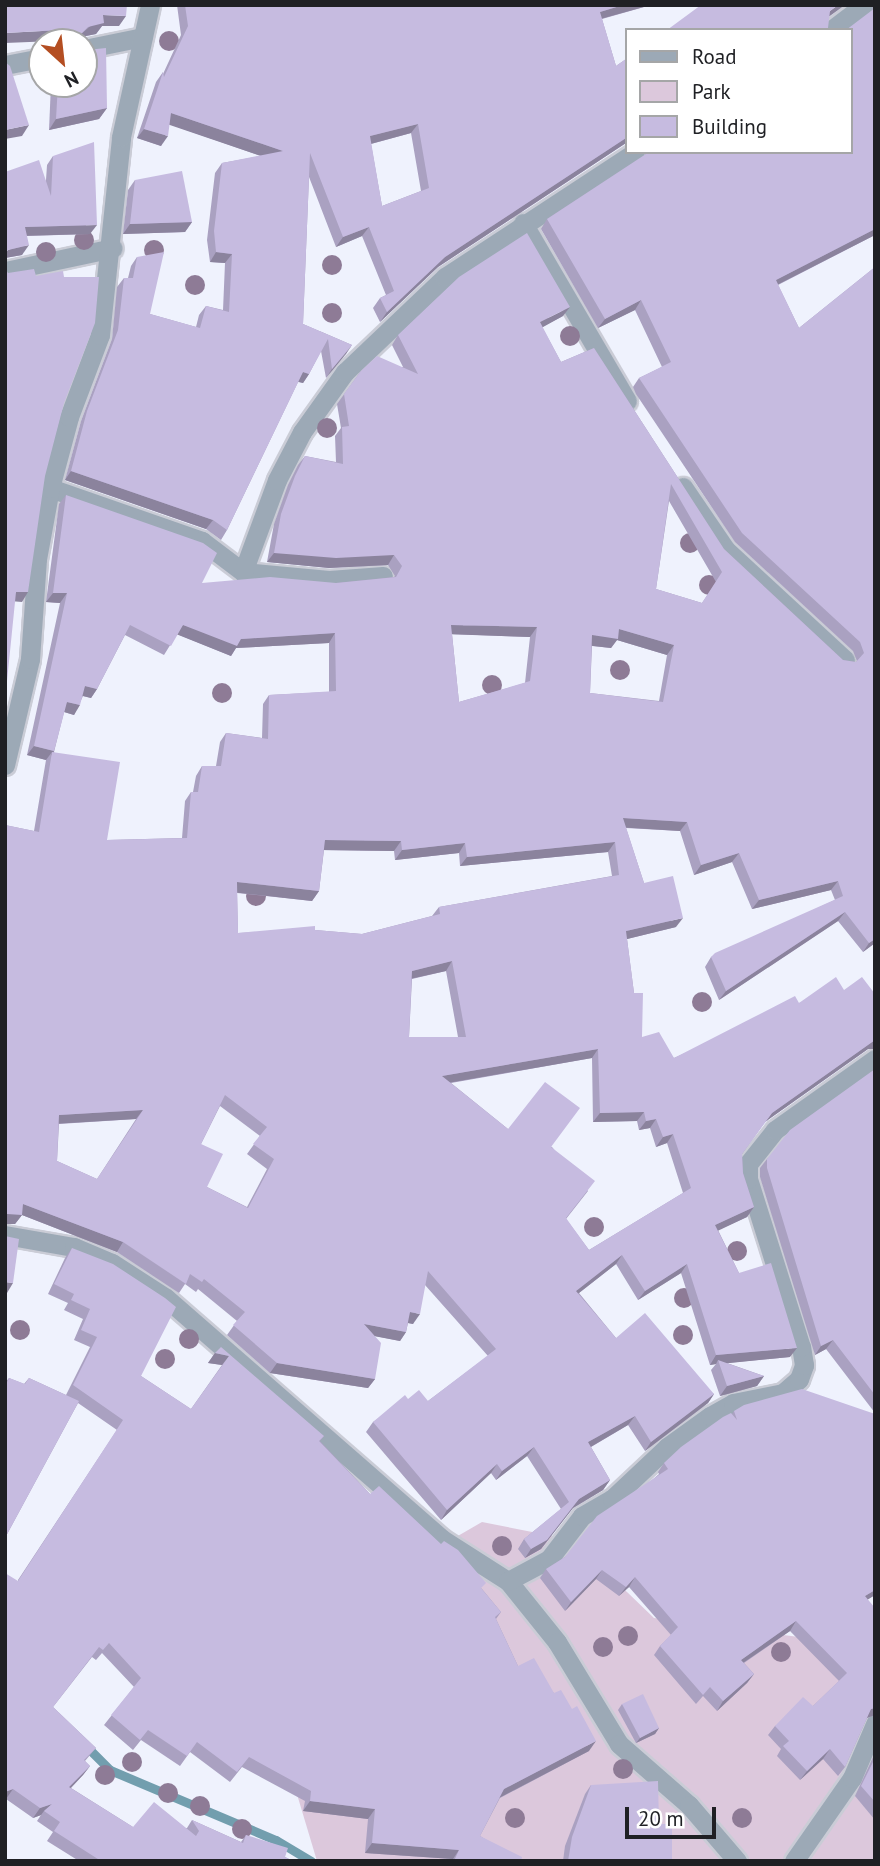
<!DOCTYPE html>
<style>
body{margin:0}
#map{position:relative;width:880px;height:1866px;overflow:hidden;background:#eff2fd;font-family:"PT Sans",sans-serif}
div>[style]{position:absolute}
.green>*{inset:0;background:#dcc8dc}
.stream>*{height:9px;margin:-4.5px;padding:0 4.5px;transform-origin:4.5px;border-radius:4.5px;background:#729eae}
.roads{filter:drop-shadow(2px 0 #caccd6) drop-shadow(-2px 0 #caccd6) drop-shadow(0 2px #caccd6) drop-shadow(0 -2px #caccd6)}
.minor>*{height:19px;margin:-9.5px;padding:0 9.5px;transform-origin:9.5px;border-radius:9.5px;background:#9ca9b6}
.trees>*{width:20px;height:20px;margin:-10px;border-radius:50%;background:#8e7b96}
.wall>*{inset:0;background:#aaa1c1}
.shaded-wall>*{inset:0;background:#8b839d}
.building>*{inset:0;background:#c6bbe0}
span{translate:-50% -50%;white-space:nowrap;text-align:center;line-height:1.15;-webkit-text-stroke:6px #fff;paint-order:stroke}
.frame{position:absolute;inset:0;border:7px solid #1f2024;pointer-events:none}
.legend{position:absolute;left:625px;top:28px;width:228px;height:126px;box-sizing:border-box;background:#fff;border:2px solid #a5a6a7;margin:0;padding:9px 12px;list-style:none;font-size:21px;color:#1f2024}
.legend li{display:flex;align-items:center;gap:14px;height:35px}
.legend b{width:35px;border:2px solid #a5a6a7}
.north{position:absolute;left:28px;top:28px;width:70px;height:70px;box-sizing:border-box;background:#fff;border:2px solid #a5a6a7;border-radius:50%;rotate:153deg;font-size:19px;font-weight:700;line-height:28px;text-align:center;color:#1f2024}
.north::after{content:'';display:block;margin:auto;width:24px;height:32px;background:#b44e22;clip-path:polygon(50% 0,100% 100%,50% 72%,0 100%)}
.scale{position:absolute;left:625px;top:1807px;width:91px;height:32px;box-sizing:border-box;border:4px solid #1f2024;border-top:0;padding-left:9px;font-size:21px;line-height:24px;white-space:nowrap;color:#1f2024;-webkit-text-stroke:5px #fff;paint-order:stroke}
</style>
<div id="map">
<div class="green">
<i style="clip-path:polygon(482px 1522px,573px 1540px,654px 1618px,799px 1637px,875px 1632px,875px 1861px,317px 1861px,281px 1741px,380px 1581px)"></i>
</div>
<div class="stream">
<i style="left:84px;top:1744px;width:37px;rotate:45deg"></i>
<i style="left:110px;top:1770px;width:180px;rotate:22.9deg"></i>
<i style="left:276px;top:1840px;width:41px;rotate:31deg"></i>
</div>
<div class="roads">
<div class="minor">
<i style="left:831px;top:30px;width:41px;rotate:-37.1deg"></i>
<i style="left:84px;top:49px;width:60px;rotate:-11.5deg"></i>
<i style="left:5px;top:65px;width:38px;rotate:-11deg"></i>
<i style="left:523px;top:223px;width:206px;rotate:59.7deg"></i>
<i style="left:5px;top:271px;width:110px;rotate:-12deg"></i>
<i style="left:683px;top:487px;width:76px;rotate:55.7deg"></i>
<i style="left:726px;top:550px;width:162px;rotate:42.7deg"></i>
<i style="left:50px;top:488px;width:161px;rotate:19.2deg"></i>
<i style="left:202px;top:541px;width:51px;rotate:37.1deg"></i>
<i style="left:243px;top:572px;width:86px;rotate:5.3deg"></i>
<i style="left:329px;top:580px;width:54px;rotate:-4.2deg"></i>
<i style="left:243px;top:572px;width:98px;rotate:-69.7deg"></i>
<i style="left:277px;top:480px;width:54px;rotate:-62.5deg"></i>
<i style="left:302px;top:432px;width:74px;rotate:-54.4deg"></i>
<i style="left:345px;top:372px;width:138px;rotate:-43.5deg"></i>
<i style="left:445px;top:277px;width:227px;rotate:-33.3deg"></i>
<i style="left:5px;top:765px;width:109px;rotate:-76.7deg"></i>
<i style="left:30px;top:659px;width:100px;rotate:-86deg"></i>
<i style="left:37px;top:559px;width:72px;rotate:-79.6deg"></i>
<i style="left:50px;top:488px;width:73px;rotate:-75deg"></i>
<i style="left:69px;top:417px;width:88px;rotate:-69.3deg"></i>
<i style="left:100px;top:335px;width:199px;rotate:-83.9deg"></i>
<i style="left:121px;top:137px;width:135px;rotate:-77.6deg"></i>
<i style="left:5px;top:1235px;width:70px;rotate:9.9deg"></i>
<i style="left:74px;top:1247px;width:41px;rotate:22.8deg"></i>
<i style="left:112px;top:1263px;width:64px;rotate:32.9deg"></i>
<i style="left:166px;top:1298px;width:366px;rotate:41.1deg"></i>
<i style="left:442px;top:1539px;width:78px;rotate:32.5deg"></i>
<i style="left:508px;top:1581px;width:78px;rotate:51.2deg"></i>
<i style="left:557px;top:1642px;width:119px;rotate:58.7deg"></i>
<i style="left:619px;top:1744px;width:93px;rotate:41.1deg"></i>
<i style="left:689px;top:1805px;width:74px;rotate:49.4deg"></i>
<i style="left:508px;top:1581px;width:47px;rotate:-28.2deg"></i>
<i style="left:549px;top:1559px;width:54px;rotate:-52.5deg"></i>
<i style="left:582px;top:1516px;width:34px;rotate:-30deg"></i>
<i style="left:612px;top:1499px;width:76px;rotate:-43.4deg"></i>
<i style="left:667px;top:1447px;width:53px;rotate:-35.8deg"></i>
<i style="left:710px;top:1416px;width:26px;rotate:-29deg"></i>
<i style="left:733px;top:1403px;width:51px;rotate:-11.3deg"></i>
<i style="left:783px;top:1393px;width:21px;rotate:-41deg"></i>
<i style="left:799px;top:1379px;width:15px;rotate:-70deg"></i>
<i style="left:804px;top:1365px;width:18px;rotate:-99deg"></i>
<i style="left:801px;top:1347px;width:176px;rotate:-107.5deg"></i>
<i style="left:748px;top:1179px;width:15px;rotate:-90deg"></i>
<i style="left:748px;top:1164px;width:43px;rotate:-51.5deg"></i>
<i style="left:775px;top:1130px;width:123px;rotate:-35.4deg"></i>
<i style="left:794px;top:1861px;width:101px;rotate:-55.1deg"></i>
<i style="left:852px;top:1778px;width:59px;rotate:-66.9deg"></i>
</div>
</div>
<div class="trees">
<i style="left:169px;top:41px"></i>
<i style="left:84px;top:240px"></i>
<i style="left:154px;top:250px"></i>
<i style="left:46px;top:252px"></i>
<i style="left:332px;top:265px"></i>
<i style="left:195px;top:285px"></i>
<i style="left:332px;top:313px"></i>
<i style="left:570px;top:336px"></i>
<i style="left:327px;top:428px"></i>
<i style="left:690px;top:543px"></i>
<i style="left:709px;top:585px"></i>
<i style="left:620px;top:670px"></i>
<i style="left:492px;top:685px"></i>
<i style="left:222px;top:693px"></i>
<i style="left:256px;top:896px"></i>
<i style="left:702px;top:1002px"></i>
<i style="left:594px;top:1227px"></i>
<i style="left:737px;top:1251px"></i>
<i style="left:684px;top:1298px"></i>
<i style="left:20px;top:1330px"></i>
<i style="left:683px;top:1335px"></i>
<i style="left:189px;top:1339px"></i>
<i style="left:165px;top:1359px"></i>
<i style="left:502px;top:1546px"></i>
<i style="left:628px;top:1636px"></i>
<i style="left:603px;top:1647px"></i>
<i style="left:781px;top:1652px"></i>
<i style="left:132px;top:1762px"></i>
<i style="left:623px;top:1769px"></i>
<i style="left:105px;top:1775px"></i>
<i style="left:168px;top:1793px"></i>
<i style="left:200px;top:1806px"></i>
<i style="left:515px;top:1818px"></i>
<i style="left:742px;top:1818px"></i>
<i style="left:242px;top:1829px"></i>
</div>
<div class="wall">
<i style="clip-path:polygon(5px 5px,119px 26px,102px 26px,96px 34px,81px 37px,83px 42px,54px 42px,54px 41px)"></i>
<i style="clip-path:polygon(evenodd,177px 5px,651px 5px,602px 19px,616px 66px,626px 59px,626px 143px,438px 267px,380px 322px,373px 308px,380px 298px,386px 295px,362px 236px,336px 247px,309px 177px,303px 324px,352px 345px,326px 378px,321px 351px,309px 374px,303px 383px,298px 382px,227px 530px,221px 540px,206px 529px,65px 480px,81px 421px,112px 339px,117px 287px,124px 278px,128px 278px,131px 266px,137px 257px,150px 314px,196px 327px,199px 315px,206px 306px,223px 310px,225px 263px,210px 262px,207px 240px,215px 173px,222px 163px,261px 156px,169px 124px,161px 146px,137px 138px,156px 82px,163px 72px,163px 74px,181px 35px,177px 5px,411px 133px,421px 191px,382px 206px,371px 144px,411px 133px)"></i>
<i style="clip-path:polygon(evenodd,873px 5px,875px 5px,875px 235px,778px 285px,799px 328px,875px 267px,875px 943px,863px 952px,838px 921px,719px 1000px,705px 967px,711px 957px,835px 900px,831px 890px,752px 909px,732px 862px,694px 875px,680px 831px,626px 828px,644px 883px,676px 927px,627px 939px,634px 993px,642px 1037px,674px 1058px,799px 1003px,844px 990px,875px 994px,875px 1049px,868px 1049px,765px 1122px,742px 1154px,743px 1173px,754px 1207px,747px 1217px,718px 1230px,739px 1273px,790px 1357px,727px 1363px,764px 1376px,757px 1386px,720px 1396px,711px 1370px,716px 1364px,710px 1365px,681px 1273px,638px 1300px,616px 1264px,579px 1293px,616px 1338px,714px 1394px,708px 1403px,645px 1451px,628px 1425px,591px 1447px,610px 1480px,603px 1490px,573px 1508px,541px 1549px,525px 1558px,518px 1549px,524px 1539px,561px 1509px,527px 1456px,496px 1480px,491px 1473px,441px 1520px,366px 1432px,373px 1422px,408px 1399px,428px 1401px,488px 1356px,425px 1285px,413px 1324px,408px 1323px,406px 1332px,400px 1341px,375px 1336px,375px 1379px,368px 1388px,270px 1373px,227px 1335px,237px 1321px,198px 1289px,196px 1292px,185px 1284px,179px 1293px,117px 1252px,22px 1215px,15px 1224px,5px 1224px,5px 825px,34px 831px,46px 760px,27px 755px,60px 603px,46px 602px,59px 504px,66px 495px,202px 583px,336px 583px,394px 577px,395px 576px,388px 565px,329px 568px,267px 562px,274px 524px,288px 485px,298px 465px,305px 456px,336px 462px,335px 436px,341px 428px,337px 404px,361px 371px,403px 367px,392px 345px,398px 335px,563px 316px,542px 327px,561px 362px,594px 348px,724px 549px,843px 660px,856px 662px,857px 661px,853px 651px,735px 542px,636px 394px,633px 387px,639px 378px,662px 367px,635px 310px,598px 328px,541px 229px,547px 219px,645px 155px,646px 152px,850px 152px,873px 5px,669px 501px,716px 582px,702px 603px,656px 589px,669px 501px,873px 5px,177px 634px,231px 656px,236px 648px,329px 643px,329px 692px,269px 695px,263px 704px,262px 738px,226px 733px,220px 742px,216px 766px,202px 766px,196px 776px,193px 792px,191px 792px,185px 801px,182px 838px,107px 840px,54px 752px,64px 712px,74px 715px,83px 696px,91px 698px,97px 689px,125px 635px,164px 655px,177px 634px,873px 5px,452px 634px,530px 637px,525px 683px,459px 702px,452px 634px,873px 5px,617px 640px,667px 655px,659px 701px,590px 693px,592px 646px,611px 648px,617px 640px,873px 5px,324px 850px,394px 851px,395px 860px,459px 853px,460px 866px,608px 852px,612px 876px,439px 907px,432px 916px,362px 934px,315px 930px,238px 933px,237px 893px,312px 901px,319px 891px,324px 850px,873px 5px,446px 971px,458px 1037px,409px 1037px,412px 979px,446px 971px,873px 5px,592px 1058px,593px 1122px,637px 1121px,639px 1130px,650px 1128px,656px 1147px,667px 1143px,683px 1193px,589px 1250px,566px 1219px,588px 1191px,552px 1147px,508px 1129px,451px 1083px,592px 1058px,873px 5px,220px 1106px,260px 1136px,247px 1154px,267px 1169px,247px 1207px,207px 1187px,201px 1144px,220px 1106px,873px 5px,136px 1119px,97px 1179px,57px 1161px,59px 1124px,136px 1119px)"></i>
<i style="clip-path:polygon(51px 84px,84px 84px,107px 108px,99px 119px,49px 130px)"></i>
<i style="clip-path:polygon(53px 156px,90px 234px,27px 236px,22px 255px,5px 258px,46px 180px,47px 165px)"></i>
<i style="clip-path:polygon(135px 180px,192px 222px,185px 232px,123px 234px,128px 190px)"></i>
<i style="clip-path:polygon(875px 1069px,875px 1413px,826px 1349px,815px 1355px,760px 1177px,760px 1168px,767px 1159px)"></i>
<i style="clip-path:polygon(72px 1248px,141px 1376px,191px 1409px,222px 1365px,208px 1363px,215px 1353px,324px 1436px,320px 1441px,370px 1494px,482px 1589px,501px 1612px,496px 1619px,518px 1666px,554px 1693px,589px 1751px,500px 1798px,480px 1836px,521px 1861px,452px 1861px,453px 1859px,365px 1853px,368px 1819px,303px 1811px,305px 1801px,242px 1767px,230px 1782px,190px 1752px,180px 1766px,141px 1740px,133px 1750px,104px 1725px,134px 1687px,102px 1653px,96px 1660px,92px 1657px,53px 1707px,96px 1748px,85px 1761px,90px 1766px,83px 1775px,71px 1788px,133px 1827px,187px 1828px,192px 1820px,241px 1842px,246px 1835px,285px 1857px,293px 1861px,79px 1861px,47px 1841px,53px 1832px,37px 1821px,41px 1815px,33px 1818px,6px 1799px,18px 1580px,117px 1430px,78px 1403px,5px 1538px,5px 1383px,9px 1378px,24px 1384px,29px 1378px,66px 1395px,90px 1347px,74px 1340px,83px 1319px,64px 1310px,68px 1303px,48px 1294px,65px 1258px)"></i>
<i style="clip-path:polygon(734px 1411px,875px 1414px,875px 1595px,868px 1599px,875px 1715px,867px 1718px,845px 1767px,838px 1776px,823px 1759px,800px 1780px,777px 1756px,781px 1749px,768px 1735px,775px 1726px,813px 1706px,839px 1681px,790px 1631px,744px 1663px,754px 1674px,747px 1683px,717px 1711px,703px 1696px,696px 1704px,654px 1655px,660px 1646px,671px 1635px,629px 1587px,619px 1596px,596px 1579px,565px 1611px,540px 1578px,546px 1569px,565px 1557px,659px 1474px,658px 1472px,664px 1463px,732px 1414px)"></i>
<i style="clip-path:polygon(622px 1704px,659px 1728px,655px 1734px,636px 1743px,618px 1710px)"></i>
<i style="clip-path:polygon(875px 1753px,875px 1820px,855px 1796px)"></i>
<i style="clip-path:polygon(591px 1785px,659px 1824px,672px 1861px,563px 1861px,565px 1846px,585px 1794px)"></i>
</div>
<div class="shaded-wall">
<i style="clip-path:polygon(623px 5px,651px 5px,593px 21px,600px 12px)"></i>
<i style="clip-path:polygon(838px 5px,845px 5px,823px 21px,830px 11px)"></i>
<i style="clip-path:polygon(103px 15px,126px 16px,119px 26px,102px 26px,96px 34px,81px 37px,80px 35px)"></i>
<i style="clip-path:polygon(61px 30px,54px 41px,5px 43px,5px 33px)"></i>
<i style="clip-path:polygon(107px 108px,99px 119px,49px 130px,56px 119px)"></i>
<i style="clip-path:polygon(171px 113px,283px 151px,276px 161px,164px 123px)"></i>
<i style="clip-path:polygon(418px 124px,411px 133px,363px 146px,370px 136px)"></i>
<i style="clip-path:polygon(29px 125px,22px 136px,5px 139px,5px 130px)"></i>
<i style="clip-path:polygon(144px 129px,168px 136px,161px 146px,137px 138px)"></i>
<i style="clip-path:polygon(626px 138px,626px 143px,438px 267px,380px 322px,387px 312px,445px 257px)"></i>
<i style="clip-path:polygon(192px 222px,185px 232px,123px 234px,130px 224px)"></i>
<i style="clip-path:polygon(97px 225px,90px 234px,18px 236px,25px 227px)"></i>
<i style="clip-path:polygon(369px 227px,362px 236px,336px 247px,343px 237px)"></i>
<i style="clip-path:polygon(875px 229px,875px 235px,769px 289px,776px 280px)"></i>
<i style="clip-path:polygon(29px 245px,22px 255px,5px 258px,5px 253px,8px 250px)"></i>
<i style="clip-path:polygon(216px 252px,232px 254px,225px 263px,210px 262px)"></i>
<i style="clip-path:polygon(641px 300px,635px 310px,598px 328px,605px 319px)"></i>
<i style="clip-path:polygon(570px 307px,563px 316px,534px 332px,540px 322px)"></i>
<i style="clip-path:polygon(352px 345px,346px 354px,326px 378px,332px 369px)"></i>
<i style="clip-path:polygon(303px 372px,309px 374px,303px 383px,296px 381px)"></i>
<i style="clip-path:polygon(71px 471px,213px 520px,206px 529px,65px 480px)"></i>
<i style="clip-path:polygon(274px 553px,394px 555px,388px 565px,329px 568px,267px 562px)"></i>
<i style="clip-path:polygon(16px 592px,28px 592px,22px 602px,10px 601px)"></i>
<i style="clip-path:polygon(53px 593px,67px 593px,60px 603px,46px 602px)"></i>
<i style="clip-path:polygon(183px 625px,241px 639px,335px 633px,329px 643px,236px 648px,231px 656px,176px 634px)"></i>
<i style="clip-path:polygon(451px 625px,537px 627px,530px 637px,444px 634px)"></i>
<i style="clip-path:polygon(619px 629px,674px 645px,667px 655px,617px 640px,611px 648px,585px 645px,592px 635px)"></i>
<i style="clip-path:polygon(85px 686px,97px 689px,91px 698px,79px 695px)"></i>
<i style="clip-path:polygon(67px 702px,80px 705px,74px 715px,61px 711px)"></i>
<i style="clip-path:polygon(34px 746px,54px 751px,51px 756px,52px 752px,46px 760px,27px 755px)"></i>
<i style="clip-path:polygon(623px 818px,687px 822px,680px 831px,616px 827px)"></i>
<i style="clip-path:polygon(325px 840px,401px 841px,394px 851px,318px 850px)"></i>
<i style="clip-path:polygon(615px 842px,608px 852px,460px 866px,467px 857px)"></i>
<i style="clip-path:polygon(465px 843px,459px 853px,395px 860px,402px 850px)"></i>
<i style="clip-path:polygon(739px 853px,732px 862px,694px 875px,701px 865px)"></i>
<i style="clip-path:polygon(838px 881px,831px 890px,752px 909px,759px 900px)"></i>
<i style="clip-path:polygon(237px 882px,319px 891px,312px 901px,231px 892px)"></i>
<i style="clip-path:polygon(845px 912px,838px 921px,719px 1000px,726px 991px)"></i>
<i style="clip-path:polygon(683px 918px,676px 927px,619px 941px,626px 931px)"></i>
<i style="clip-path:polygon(875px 939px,875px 943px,863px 952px,869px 943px)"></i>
<i style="clip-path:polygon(452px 961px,446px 971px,405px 980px,412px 971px)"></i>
<i style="clip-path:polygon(875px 1040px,875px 1049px,868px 1049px,765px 1122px,772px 1113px)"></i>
<i style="clip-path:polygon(598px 1049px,592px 1058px,436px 1085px,442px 1076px)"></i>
<i style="clip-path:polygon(143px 1110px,136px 1119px,52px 1124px,59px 1115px)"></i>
<i style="clip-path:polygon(644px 1112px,637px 1121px,593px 1122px,600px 1113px)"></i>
<i style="clip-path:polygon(656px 1119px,650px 1128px,639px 1130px,646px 1121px)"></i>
<i style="clip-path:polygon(673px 1134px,667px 1143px,656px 1147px,663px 1137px)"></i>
<i style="clip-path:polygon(23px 1204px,123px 1242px,117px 1252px,22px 1215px,15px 1224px,5px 1224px,5px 1216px,7px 1214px)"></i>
<i style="clip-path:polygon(754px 1207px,747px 1217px,709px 1235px,715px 1225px)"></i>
<i style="clip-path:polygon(622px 1255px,616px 1264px,570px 1300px,576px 1291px)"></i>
<i style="clip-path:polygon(687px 1264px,681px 1273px,638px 1300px,645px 1291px)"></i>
<i style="clip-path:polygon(5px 1282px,13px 1283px,7px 1293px,5px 1293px)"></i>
<i style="clip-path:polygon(410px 1312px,420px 1314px,413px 1324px,403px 1322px)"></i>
<i style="clip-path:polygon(364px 1324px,406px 1332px,400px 1341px,358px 1333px)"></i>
<i style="clip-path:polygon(833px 1340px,826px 1349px,815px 1355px,821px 1346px)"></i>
<i style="clip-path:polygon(797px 1348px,790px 1357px,720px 1364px,718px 1360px,716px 1364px,710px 1365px,716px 1355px)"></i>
<i style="clip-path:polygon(215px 1353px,229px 1356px,222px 1365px,208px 1363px)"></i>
<i style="clip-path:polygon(277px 1363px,375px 1379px,368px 1388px,270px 1373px)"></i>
<i style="clip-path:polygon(764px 1376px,757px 1386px,720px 1396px,727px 1386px)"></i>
<i style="clip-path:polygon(714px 1394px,708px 1403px,645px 1451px,651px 1442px)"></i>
<i style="clip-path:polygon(635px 1416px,628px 1425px,582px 1452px,588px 1442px)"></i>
<i style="clip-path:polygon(534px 1447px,527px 1456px,496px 1480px,502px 1471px)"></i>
<i style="clip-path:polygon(497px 1464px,491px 1473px,441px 1520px,447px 1510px)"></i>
<i style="clip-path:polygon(610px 1480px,603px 1490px,573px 1508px,541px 1549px,525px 1558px,531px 1549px,579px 1499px)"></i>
<i style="clip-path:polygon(602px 1570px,596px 1579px,565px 1611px,571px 1602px)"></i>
<i style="clip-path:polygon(635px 1577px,629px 1587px,619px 1596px,626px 1587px)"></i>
<i style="clip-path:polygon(875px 1590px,875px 1595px,859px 1605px,865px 1596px)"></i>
<i style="clip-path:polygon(796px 1621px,790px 1631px,734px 1669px,741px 1660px)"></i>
<i style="clip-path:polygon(754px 1674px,747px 1683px,717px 1711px,723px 1701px)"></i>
<i style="clip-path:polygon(875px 1708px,875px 1715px,864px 1719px,871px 1709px)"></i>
<i style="clip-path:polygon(659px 1728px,655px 1734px,636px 1743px,640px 1738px)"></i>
<i style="clip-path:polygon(596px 1741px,589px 1751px,497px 1799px,504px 1789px)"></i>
<i style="clip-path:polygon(830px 1749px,823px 1759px,800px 1780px,807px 1771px)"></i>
<i style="clip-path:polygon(90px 1766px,83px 1775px,62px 1797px,69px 1787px)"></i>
<i style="clip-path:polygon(13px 1789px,6px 1799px,5px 1799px,5px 1792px)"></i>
<i style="clip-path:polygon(310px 1801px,375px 1809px,368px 1819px,303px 1811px)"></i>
<i style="clip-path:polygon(52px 1804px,44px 1811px,41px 1815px,33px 1818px,40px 1808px)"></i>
<i style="clip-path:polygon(372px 1843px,459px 1850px,453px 1859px,365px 1853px)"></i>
</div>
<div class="building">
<i style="clip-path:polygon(5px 5px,127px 5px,126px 16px,103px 15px,104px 23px,88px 27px,80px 35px,83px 42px,61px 42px,61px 30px,5px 33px)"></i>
<i style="clip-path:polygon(evenodd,185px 5px,623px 5px,600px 12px,616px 66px,626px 59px,626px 138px,445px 257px,387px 312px,380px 298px,394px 291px,369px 227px,343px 237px,310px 153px,303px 324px,352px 345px,332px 369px,328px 339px,309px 374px,303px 372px,227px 530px,213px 520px,71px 471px,87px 411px,118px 330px,124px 278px,133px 278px,137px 257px,164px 252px,150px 314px,200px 328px,206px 306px,229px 312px,232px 254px,216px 252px,214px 231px,222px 163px,283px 151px,171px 113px,168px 136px,144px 129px,163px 72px,164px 77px,188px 26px,185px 5px,418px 124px,429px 188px,382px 206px,370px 136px,418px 124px)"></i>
<i style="clip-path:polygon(701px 5px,838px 5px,830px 11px,828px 28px,838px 30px,667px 30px)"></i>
<i style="clip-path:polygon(evenodd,875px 8px,875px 229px,776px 280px,799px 328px,875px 267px,875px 939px,869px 943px,845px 912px,726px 991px,711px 957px,715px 953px,843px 896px,838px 881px,759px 900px,739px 853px,701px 865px,687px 822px,623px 818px,644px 883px,673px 876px,683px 918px,626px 931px,634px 993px,643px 993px,642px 1037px,659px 1032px,674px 1058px,795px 996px,799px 1003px,836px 977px,844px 990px,862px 977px,875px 994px,875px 1040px,772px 1113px,742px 1154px,743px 1173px,754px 1207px,715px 1225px,739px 1273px,771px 1263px,797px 1348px,716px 1355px,687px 1264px,645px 1291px,622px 1255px,576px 1291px,616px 1338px,645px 1313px,714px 1394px,651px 1442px,635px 1416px,588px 1442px,610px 1480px,579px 1499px,547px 1540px,531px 1549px,524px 1539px,569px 1502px,534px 1447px,502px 1471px,497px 1464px,447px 1510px,373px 1422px,405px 1395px,408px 1399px,419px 1390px,428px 1401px,496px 1349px,428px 1271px,420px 1314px,410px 1312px,406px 1332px,364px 1324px,381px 1343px,375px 1379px,277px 1363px,233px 1325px,245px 1312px,204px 1279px,202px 1282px,190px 1274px,186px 1284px,123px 1242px,23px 1204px,22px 1215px,7px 1214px,5px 1216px,5px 825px,39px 832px,52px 752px,120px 762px,107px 840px,187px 838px,191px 792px,198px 792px,202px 766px,221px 766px,226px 733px,268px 739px,269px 695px,336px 691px,335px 633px,241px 639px,237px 646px,183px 625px,171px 646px,130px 625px,97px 689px,85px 686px,80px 705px,67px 702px,54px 751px,34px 746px,67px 593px,53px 593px,66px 495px,203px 543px,217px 553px,202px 583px,270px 577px,336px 583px,396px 577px,402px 566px,394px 555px,336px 558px,274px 553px,281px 514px,295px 476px,305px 456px,343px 464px,342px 427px,349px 426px,344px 394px,361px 371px,377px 356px,418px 374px,398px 335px,459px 277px,527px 233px,570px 307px,540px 322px,561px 362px,594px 348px,724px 549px,843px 660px,856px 662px,864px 653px,860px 642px,742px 533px,643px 384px,639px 378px,671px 362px,641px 300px,605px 319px,547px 219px,649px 152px,850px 152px,850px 30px,846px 30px,875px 8px,671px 484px,722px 572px,702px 603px,656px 589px,671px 484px,875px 8px,451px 625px,537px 627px,530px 681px,459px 702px,451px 625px,875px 8px,619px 629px,674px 645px,663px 702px,590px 693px,592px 635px,618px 639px,619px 629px,875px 8px,325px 840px,401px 841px,402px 850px,465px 843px,467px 857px,615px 842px,619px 875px,439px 907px,440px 914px,362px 934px,315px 930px,315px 926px,238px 933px,237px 882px,319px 891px,325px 840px,875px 8px,452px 961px,466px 1037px,409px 1037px,412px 971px,452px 961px,875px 8px,598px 1049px,600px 1113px,644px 1112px,646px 1121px,656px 1119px,663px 1137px,673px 1134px,691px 1188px,589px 1250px,566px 1218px,595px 1181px,551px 1147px,580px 1108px,545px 1082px,508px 1129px,442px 1076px,598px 1049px,875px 8px,225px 1095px,267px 1127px,253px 1144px,274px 1159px,248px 1208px,207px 1187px,223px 1154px,201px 1144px,225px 1095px,875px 8px,143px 1110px,97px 1179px,57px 1161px,59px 1115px,143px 1110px)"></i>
<i style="clip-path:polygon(84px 44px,87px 50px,106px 48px,107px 108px,56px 119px,58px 84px,84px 84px)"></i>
<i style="clip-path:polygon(5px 62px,10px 66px,29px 125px,5px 130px)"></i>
<i style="clip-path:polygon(94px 142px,97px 225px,25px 227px,29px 245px,8px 250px,5px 253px,5px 172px,39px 160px,51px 196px,53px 156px)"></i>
<i style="clip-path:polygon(182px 171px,192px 222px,130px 224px,135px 180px)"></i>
<i style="clip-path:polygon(5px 268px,8px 273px,34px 269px,36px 276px,63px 271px,64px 277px,99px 277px,95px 323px,64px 403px,45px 476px,28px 592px,16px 592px,5px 701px)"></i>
<i style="clip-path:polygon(875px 1069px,875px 1395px,833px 1340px,821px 1346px,767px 1168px,767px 1159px,790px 1130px)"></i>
<i style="clip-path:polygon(5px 1236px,19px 1239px,13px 1283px,5px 1282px)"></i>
<i style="clip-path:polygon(72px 1248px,113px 1264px,165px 1298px,176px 1307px,141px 1376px,191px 1409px,229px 1356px,215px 1353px,221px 1347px,324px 1436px,319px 1441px,370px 1494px,379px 1486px,441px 1544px,444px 1541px,458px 1550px,486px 1583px,481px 1588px,501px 1612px,495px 1617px,518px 1666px,534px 1658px,554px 1693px,561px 1690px,572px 1709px,577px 1706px,596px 1741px,504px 1789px,480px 1836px,522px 1857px,521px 1861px,454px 1861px,459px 1850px,372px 1843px,375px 1809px,310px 1801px,311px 1791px,249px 1757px,237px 1772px,197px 1742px,187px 1756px,148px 1730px,140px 1740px,111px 1715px,141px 1678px,109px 1643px,103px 1650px,99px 1647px,53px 1707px,96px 1748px,84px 1760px,90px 1766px,69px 1787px,133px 1827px,154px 1802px,196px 1836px,199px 1831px,192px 1820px,243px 1843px,246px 1835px,288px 1848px,285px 1857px,293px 1861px,101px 1861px,54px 1831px,60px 1822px,44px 1811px,52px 1804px,40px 1808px,13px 1789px,5px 1792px,5px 1573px,18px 1581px,123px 1420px,73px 1385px,97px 1337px,81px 1330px,90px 1309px,71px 1300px,74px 1294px,54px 1284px)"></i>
<i style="clip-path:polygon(718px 1360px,749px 1371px,764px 1376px,727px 1386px)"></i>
<i style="clip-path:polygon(9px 1378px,25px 1384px,29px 1378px,79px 1401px,5px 1538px,5px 1386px)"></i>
<i style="clip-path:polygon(802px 1389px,875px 1414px,875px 1590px,865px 1596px,875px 1608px,875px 1708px,871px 1709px,845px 1767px,830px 1749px,807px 1771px,783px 1746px,789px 1741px,775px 1726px,803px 1697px,813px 1706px,847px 1673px,796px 1621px,741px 1660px,754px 1674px,723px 1701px,710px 1687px,703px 1695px,660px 1646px,678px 1627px,635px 1577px,626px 1587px,602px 1570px,571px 1602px,546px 1569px,565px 1557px,597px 1516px,668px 1469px,664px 1463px,681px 1447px,723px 1417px,731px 1413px,737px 1420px,734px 1411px,744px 1405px)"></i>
<i style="clip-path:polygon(643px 1694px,659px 1728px,640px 1738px,622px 1704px)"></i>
<i style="clip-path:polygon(875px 1758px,875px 1802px,861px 1786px)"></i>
<i style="clip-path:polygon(658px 1781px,659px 1824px,672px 1824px,672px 1861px,568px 1861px,572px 1837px,591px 1785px)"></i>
</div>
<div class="frame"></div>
<ul class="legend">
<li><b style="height:9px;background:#9ca9b6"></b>Road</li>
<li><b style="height:19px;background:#dcc8dc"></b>Park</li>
<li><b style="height:19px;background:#c6bbe0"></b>Building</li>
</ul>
<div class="north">N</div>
<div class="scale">20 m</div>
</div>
